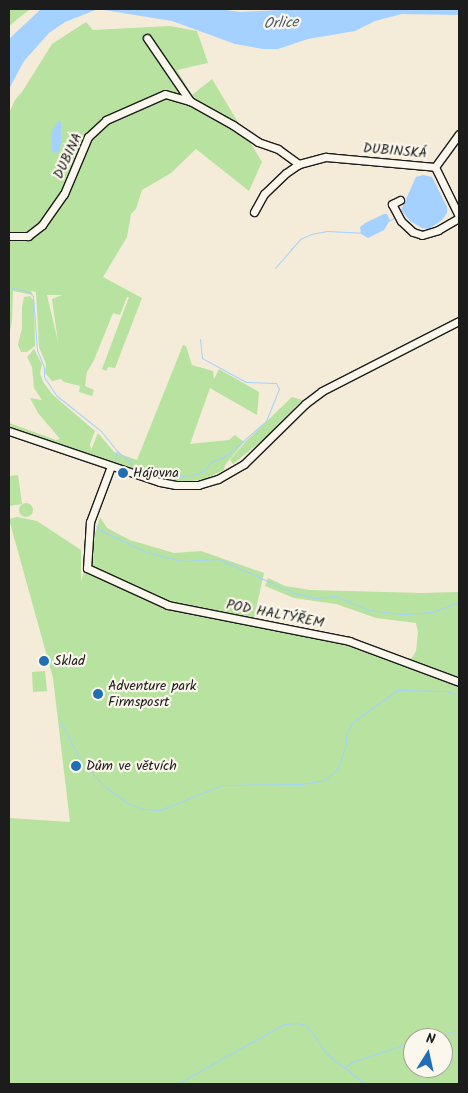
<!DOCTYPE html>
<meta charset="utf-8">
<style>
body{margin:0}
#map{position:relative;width:468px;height:1093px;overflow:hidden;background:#f5ebd9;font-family:Kalam,sans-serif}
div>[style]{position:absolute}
.green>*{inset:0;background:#b8e29f}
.round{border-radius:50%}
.water>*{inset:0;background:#a4d1ff}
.stream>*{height:1px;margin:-0.5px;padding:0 0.5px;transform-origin:0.5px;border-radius:0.5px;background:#a4d1ff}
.roads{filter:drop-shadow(1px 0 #1c1c1c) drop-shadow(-1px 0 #1c1c1c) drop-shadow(0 1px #1c1c1c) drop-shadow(0 -1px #1c1c1c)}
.minor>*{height:7px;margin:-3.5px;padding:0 3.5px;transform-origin:3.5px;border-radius:3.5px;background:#fbf7ec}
.dots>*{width:14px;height:14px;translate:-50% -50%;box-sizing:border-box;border:2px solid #fbf7ec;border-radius:50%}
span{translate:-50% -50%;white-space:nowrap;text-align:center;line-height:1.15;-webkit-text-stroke:4.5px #fbf7ec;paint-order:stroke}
.street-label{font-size:14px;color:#1c1c1c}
.poi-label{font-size:14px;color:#1c1c1c}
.left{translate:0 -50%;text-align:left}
.water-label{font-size:15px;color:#4c5b6b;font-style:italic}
.frame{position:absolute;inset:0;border:10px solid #1c1c1c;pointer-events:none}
.north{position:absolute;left:403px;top:1028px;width:50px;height:50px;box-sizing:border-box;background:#fbf7ec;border:1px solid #a29f99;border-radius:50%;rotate:10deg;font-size:14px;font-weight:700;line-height:20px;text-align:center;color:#1c1c1c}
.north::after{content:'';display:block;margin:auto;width:18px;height:22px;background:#1f6fb2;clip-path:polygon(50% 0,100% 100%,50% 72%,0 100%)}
</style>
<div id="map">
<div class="green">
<i style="clip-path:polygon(9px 9px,30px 9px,9px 26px)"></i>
<i style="clip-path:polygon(evenodd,86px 22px,93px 30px,170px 26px,197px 31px,208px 63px,177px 70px,192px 95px,212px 79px,262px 162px,249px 191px,196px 149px,171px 173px,142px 190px,136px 209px,131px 214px,127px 237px,103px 277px,142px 298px,115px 368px,108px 367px,106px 371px,102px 369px,129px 297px,127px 297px,120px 315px,113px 313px,94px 360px,87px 372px,85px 386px,94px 390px,92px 396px,79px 392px,80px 386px,64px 382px,61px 379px,52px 381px,45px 373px,46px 364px,39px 347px,36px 292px,31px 291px,33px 295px,13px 291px,12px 321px,9px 335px,9px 113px,15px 100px,22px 92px,52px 44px,86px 22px,47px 295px,62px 295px,52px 299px,58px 342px,47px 295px)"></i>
<i style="clip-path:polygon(30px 296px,34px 301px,35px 346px,27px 352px,21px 352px,18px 345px,22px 328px,22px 307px,24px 297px)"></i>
<i style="clip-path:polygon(183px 345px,186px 346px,192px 365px,213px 371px,214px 379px,219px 369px,259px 392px,257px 415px,210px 388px,190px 444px,229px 440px,235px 435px,244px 442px,225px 465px,224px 470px,205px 479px,187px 482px,165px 480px,9px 428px,9px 423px,56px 440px,60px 439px,38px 413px,30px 398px,42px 400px,34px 388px,32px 367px,27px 357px,34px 349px,42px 364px,40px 373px,43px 382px,53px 395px,95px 431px,90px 444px,91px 450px,98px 433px,114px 452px,137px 460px)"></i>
<i style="clip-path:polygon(292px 397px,302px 400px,265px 438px,233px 464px,230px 460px,245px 442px)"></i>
<i style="clip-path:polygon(18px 475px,22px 504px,9px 506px,9px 476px)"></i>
<i class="round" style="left:19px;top:503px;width:14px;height:14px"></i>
<i style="clip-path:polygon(evenodd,17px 517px,37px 521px,81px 550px,81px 582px,100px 517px,107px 528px,130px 540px,174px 553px,201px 551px,264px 573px,253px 623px,256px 618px,405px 659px,412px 658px,416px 651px,418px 632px,416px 623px,376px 618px,336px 604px,294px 598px,265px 586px,268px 578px,285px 586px,310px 590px,422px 593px,459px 592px,459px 1084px,9px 1084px,9px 818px,70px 822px,53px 678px,9px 519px,17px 517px,413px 1038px,443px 1038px,443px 1068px,413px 1068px,413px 1038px)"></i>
<i style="clip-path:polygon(45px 671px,47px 691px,33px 692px,32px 672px)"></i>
</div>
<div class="water">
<i style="clip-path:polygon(41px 9px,98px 9px,65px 22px,49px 33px,24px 61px,9px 89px,9px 39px)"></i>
<i style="clip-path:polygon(98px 9px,219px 9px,240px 12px,303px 9px,459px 9px,459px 15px,402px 14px,375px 21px,355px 31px,308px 39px,278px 49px,263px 49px,235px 44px,172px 21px)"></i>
<i style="clip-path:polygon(61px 121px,61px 143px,59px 152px,55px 153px,52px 151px,51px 134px,57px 122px)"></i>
<i style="clip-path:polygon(423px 175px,432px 177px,447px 207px,447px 213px,442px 220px,429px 229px,422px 228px,410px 221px,401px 210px,416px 177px)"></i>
<i style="clip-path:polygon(384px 214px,387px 214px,390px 220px,384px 230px,368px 238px,361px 234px,360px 227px,365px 223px)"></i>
</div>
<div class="stream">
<i style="left:388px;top:221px;width:9px;rotate:-27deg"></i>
<i style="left:275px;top:268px;width:38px;rotate:-49deg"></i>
<i style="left:300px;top:239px;width:12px;rotate:-24deg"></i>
<i style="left:311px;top:234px;width:16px;rotate:-11deg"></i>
<i style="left:327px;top:231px;width:35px;rotate:3deg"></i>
<i style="left:9px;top:287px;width:21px;rotate:14deg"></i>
<i style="left:29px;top:292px;width:6px;rotate:45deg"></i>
<i style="left:33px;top:296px;width:54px;rotate:85.8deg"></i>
<i style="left:37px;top:350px;width:18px;rotate:68deg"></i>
<i style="left:44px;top:367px;width:10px;rotate:90deg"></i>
<i style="left:44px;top:377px;width:23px;rotate:56deg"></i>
<i style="left:57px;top:396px;width:56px;rotate:38.5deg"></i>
<i style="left:101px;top:431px;width:26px;rotate:51deg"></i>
<i style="left:117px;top:451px;width:26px;rotate:40deg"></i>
<i style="left:137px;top:468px;width:43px;rotate:10.8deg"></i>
<i style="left:179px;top:476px;width:13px;rotate:-4deg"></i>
<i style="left:192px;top:475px;width:10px;rotate:-17deg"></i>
<i style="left:202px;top:472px;width:13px;rotate:-48deg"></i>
<i style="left:211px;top:462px;width:16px;rotate:-22deg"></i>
<i style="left:226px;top:456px;width:53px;rotate:-41.2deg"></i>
<i style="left:266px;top:421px;width:35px;rotate:-68deg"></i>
<i style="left:279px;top:389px;width:7px;rotate:-117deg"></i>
<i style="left:276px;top:383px;width:30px;rotate:-178deg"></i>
<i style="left:246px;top:382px;width:50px;rotate:-151.4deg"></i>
<i style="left:202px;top:358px;width:19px;rotate:-96deg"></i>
<i style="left:114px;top:464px;width:13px;rotate:-77deg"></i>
<i style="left:101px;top:502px;width:24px;rotate:-66deg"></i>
<i style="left:111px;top:480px;width:12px;rotate:-76deg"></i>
<i style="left:95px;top:520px;width:5px;rotate:90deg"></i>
<i style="left:95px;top:525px;width:7px;rotate:45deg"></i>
<i style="left:100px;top:530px;width:51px;rotate:25.6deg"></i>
<i style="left:146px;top:552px;width:36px;rotate:14deg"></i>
<i style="left:181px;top:561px;width:38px;rotate:-3deg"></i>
<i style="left:219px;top:559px;width:82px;rotate:24.4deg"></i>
<i style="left:294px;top:593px;width:22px;rotate:13deg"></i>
<i style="left:315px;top:598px;width:20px;rotate:-6deg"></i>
<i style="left:335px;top:596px;width:37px;rotate:22deg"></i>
<i style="left:369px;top:610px;width:35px;rotate:7deg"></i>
<i style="left:404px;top:614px;width:28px;rotate:-4deg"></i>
<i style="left:432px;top:612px;width:29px;rotate:-20deg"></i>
<i style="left:61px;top:722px;width:45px;rotate:63.4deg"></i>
<i style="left:81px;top:762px;width:37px;rotate:45deg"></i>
<i style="left:107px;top:788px;width:27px;rotate:36deg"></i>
<i style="left:129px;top:804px;width:15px;rotate:20deg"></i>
<i style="left:143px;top:809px;width:17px;rotate:3deg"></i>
<i style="left:160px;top:810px;width:67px;rotate:-22deg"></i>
<i style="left:222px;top:785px;width:80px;rotate:-0.7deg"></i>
<i style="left:302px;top:784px;width:23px;rotate:-10deg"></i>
<i style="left:325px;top:780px;width:18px;rotate:-43deg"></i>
<i style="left:338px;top:768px;width:21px;rotate:-71deg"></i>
<i style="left:345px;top:748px;width:16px;rotate:-83deg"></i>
<i style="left:347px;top:732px;width:12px;rotate:-59deg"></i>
<i style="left:353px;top:722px;width:54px;rotate:-36deg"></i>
<i style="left:397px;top:690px;width:48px;rotate:1.2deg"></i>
<i style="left:445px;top:691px;width:14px;rotate:12deg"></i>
<i style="left:425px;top:1038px;width:35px;rotate:-13deg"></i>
<i style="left:344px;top:1068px;width:10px;rotate:-37deg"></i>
<i style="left:352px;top:1062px;width:64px;rotate:-18.2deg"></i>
<i style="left:177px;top:1084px;width:123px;rotate:-29.3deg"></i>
<i style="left:284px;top:1024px;width:13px;rotate:-4deg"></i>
<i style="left:297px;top:1023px;width:9px;rotate:13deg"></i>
<i style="left:306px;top:1025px;width:36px;rotate:54deg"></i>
<i style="left:327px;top:1054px;width:48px;rotate:38.3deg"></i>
</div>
<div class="roads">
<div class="minor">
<i style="left:147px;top:38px;width:76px;rotate:55.7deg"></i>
<i style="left:435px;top:167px;width:41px;rotate:-54deg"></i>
<i style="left:400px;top:200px;width:9px;rotate:153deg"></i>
<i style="left:392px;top:204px;width:19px;rotate:62deg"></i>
<i style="left:401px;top:221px;width:16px;rotate:43deg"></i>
<i style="left:413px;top:232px;width:9px;rotate:18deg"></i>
<i style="left:422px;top:235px;width:17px;rotate:-17deg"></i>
<i style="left:438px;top:230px;width:24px;rotate:-30deg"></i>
<i style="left:254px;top:212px;width:21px;rotate:-61deg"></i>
<i style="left:264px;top:194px;width:30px;rotate:-44deg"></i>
<i style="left:286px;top:173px;width:16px;rotate:-35deg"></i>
<i style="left:299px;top:164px;width:28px;rotate:-15deg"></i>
<i style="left:326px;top:157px;width:109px;rotate:5.2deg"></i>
<i style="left:435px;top:167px;width:55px;rotate:63.9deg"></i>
<i style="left:9px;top:236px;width:19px"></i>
<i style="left:28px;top:236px;width:18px;rotate:-38deg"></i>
<i style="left:42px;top:225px;width:38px;rotate:-55deg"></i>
<i style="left:64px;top:194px;width:62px;rotate:-67.2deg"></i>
<i style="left:88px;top:137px;width:25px;rotate:-43deg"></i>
<i style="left:106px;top:120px;width:64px;rotate:-23.8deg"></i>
<i style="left:165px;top:94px;width:26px;rotate:16deg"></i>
<i style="left:190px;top:101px;width:49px;rotate:29.2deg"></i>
<i style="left:233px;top:125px;width:30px;rotate:34deg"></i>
<i style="left:258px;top:142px;width:21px;rotate:19deg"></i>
<i style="left:278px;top:149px;width:26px;rotate:36deg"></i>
<i style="left:9px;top:431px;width:159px;rotate:18.7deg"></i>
<i style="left:160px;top:482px;width:16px;rotate:11deg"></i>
<i style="left:176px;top:485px;width:22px"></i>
<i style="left:198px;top:485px;width:21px;rotate:-17deg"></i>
<i style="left:218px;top:479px;width:30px;rotate:-30deg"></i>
<i style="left:244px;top:464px;width:86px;rotate:-44.5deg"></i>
<i style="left:305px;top:404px;width:21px;rotate:-37deg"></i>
<i style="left:322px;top:391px;width:154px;rotate:-27.1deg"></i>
<i style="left:111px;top:466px;width:60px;rotate:110.6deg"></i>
<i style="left:90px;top:522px;width:46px;rotate:93.7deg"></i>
<i style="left:87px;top:568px;width:89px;rotate:24.6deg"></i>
<i style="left:168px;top:605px;width:185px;rotate:11.2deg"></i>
<i style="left:349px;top:641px;width:117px;rotate:20.4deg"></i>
</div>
</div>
<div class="dots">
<i style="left:123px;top:473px;background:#1f6fb2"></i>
<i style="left:44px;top:661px;background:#1f6fb2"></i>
<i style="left:98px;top:694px;background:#1f6fb2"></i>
<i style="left:76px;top:766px;background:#1f6fb2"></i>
</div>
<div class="street-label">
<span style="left:395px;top:151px;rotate:5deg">DUBINSKÁ</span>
<span style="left:68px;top:156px;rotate:-65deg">DUBINA</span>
<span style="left:275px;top:614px;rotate:11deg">POD HALTÝŘEM</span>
</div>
<div class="poi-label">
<span class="left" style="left:133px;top:473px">Hájovna</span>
<span class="left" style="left:54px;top:661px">Sklad</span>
<span class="left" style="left:108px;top:694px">Adventure park<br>Firmsposrt</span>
<span class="left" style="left:86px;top:766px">Dům ve větvích</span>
</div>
<div class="water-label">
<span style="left:281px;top:24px;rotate:-3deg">Orlice</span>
</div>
<div class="frame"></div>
<div class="north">N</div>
</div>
